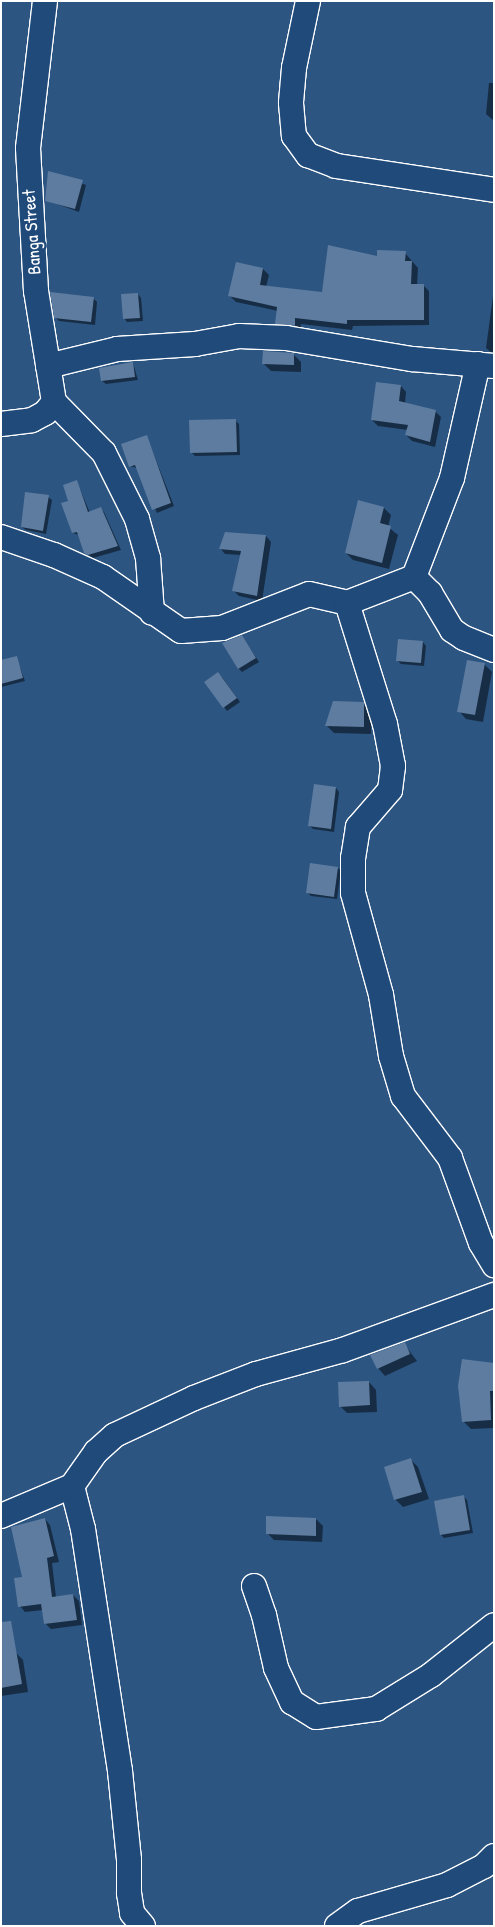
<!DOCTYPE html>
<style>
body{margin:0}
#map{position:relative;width:495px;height:1927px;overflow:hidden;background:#2c5582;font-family:"Patrick Hand",sans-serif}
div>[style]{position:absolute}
.shadow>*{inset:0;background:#0007}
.building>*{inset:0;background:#5e7c9f}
.roads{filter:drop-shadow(1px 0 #fff) drop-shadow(-1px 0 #fff) drop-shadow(0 1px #fff) drop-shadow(0 -1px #fff)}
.minor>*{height:24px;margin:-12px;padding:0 12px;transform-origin:12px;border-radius:12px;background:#1f4a7a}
span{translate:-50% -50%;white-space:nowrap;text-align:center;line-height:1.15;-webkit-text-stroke:5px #1f4a7a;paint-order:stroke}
.street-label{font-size:18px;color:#fff}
.frame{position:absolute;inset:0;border:2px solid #fff;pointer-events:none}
</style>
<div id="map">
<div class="shadow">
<i style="clip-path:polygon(489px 83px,494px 83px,494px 121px,486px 114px)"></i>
<i style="clip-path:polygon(49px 172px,86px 185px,79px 212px,46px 200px)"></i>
<i style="clip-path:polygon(405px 253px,418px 268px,417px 285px,423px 285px,429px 291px,429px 325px,353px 326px,352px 330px,301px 324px,300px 331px,282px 329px,276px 323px,278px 311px,236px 302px,230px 296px,263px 269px,269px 275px,266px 287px,323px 293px,378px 257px)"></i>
<i style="clip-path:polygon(494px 288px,494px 355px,486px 348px)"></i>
<i style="clip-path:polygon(138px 294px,141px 298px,143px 321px,127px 322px,124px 318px)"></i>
<i style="clip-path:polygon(93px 298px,97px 302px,95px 325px,59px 321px,55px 317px)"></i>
<i style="clip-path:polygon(293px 354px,301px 362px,301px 372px,271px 371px,263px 363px)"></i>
<i style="clip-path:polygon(133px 363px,138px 380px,106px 384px,102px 381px)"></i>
<i style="clip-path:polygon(401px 386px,406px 392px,405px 403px,435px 411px,441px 417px,435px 447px,412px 441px,406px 435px,408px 430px,378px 426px,372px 420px)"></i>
<i style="clip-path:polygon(235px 420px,239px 424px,240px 455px,195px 456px,191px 452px)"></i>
<i style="clip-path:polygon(147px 437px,174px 506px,157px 513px,137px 468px,130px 466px)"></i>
<i style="clip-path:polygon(77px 482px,90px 513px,101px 509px,104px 512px,121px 550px,93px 558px,85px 553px,79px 535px,73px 533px,69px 502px)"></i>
<i style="clip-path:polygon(48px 497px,52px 500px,46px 534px,26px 530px,22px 527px)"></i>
<i style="clip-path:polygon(359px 502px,384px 508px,391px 515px,388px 527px,398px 535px,389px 569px,353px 560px,346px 553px)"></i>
<i style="clip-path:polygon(226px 533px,266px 536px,271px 542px,262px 601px,239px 596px,233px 590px,241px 555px,225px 554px,220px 548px)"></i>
<i style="clip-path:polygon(242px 636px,259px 662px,242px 672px,238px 668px)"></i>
<i style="clip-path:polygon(423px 642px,426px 646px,424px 666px,401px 664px,397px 660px)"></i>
<i style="clip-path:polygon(16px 657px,25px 681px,1px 687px,1px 661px)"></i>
<i style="clip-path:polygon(484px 664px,492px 672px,483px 722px,466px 719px,459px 711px)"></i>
<i style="clip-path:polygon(222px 677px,240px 702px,227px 711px,206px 682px)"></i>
<i style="clip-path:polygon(363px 704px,371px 711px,371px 734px,334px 733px,327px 726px)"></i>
<i style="clip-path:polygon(315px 785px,336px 788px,339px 792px,334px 832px,313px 829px,310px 826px)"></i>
<i style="clip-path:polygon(338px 868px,341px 871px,337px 899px,311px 896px,308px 893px)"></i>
<i style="clip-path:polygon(404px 1344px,417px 1361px,385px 1376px,378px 1368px)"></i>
<i style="clip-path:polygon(494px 1365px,494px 1428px,471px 1429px,463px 1421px)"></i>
<i style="clip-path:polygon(369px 1382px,376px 1390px,377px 1412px,347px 1413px,340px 1406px)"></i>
<i style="clip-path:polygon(411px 1460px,418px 1467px,429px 1499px,403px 1507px,395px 1499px)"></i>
<i style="clip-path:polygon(464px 1497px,467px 1500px,473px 1533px,444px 1538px,441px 1535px)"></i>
<i style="clip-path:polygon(45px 1519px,50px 1525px,59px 1562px,52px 1563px,56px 1597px,73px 1595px,79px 1601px,82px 1625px,51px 1629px,45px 1623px,43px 1610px,25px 1612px,20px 1606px,24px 1578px)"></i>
<i style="clip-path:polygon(316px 1519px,323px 1526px,322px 1542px,274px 1540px,267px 1533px)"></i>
<i style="clip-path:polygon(16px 1653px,23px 1660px,28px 1692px,1px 1696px,1px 1655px)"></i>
</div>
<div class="building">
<i style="clip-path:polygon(48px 171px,83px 180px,75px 209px,45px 201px)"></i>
<i style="clip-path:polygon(328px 245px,377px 256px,377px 250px,406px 251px,405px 261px,412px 261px,411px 284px,424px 284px,424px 320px,347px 320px,347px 324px,295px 318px,295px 326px,275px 324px,277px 307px,228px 296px,236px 262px,263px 268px,260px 285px,322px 292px)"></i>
<i style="clip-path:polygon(50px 292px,94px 297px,91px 322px,54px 318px)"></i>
<i style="clip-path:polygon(138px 293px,140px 318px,123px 319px,121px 294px)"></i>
<i style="clip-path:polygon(263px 351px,294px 353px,294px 365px,262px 364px)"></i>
<i style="clip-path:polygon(133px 362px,135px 377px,101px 381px,99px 368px)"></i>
<i style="clip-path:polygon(376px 382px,401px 385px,399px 401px,436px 410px,430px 442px,405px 435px,408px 425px,371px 420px)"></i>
<i style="clip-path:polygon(236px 419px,237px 452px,190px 453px,189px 420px)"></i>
<i style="clip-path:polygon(147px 435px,171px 503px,152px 510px,135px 465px,129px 467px,121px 444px)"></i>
<i style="clip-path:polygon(77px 480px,88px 512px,101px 507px,118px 546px,88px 555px,84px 553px,77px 532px,72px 533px,61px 503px,68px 501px,63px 485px)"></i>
<i style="clip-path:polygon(25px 492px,49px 495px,43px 531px,21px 527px)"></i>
<i style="clip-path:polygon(358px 500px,384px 507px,380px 523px,391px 526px,382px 563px,345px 553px)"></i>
<i style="clip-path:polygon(225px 532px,266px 535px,257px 596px,232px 591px,241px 551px,219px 549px)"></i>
<i style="clip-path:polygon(242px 635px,256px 658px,238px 669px,222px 643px)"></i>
<i style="clip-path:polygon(398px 639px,423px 641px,421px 663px,396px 661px)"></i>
<i style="clip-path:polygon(17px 656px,23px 678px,1px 684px,1px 660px)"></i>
<i style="clip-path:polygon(467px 660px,485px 663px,475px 715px,457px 712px)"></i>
<i style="clip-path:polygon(218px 672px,237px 698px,223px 708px,204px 682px)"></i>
<i style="clip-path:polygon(333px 701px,364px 702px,364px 727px,325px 726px)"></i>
<i style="clip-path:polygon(314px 784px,336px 787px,331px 829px,308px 826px)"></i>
<i style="clip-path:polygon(310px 863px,338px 867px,334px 897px,306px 893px)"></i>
<i style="clip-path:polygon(405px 1342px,410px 1354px,377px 1369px,370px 1355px)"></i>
<i style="clip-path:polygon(462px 1359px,494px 1363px,494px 1391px,490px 1391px,491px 1420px,462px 1422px,458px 1386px)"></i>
<i style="clip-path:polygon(369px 1381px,370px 1405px,339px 1407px,338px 1382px)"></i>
<i style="clip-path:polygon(411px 1458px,422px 1492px,394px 1500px,384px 1467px)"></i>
<i style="clip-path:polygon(464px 1495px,470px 1530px,440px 1535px,434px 1501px)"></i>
<i style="clip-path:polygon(266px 1516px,316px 1518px,316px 1536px,266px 1534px)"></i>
<i style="clip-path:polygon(45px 1518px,54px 1556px,47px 1558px,52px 1597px,73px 1594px,77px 1620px,44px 1624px,41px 1604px,18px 1607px,14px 1578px,22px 1577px,11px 1527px)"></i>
<i style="clip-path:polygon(11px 1621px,22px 1684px,1px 1688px,1px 1622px)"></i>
</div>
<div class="roads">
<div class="minor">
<i style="left:308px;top:1px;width:68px;rotate:101.8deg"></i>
<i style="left:294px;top:68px;width:35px;rotate:95deg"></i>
<i style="left:291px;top:103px;width:33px;rotate:85deg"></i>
<i style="left:294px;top:136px;width:24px;rotate:54deg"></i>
<i style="left:308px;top:155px;width:30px;rotate:21deg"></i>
<i style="left:336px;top:166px;width:160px;rotate:8.6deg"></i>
<i style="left:48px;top:366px;width:71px;rotate:-13.8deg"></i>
<i style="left:117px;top:349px;width:78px;rotate:-3.7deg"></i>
<i style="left:195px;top:344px;width:45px;rotate:-10.3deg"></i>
<i style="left:239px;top:336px;width:47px;rotate:2.4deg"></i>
<i style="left:286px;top:338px;width:128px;rotate:9.5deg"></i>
<i style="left:412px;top:359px;width:82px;rotate:4.9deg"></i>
<i style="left:54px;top:402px;width:71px;rotate:45.6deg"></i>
<i style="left:104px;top:453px;width:74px;rotate:63.4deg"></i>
<i style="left:137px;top:519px;width:41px;rotate:74.2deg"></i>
<i style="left:148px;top:558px;width:55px;rotate:85.8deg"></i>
<i style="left:1px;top:424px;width:31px;rotate:-7deg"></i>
<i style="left:32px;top:420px;width:15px;rotate:-28deg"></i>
<i style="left:45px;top:413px;width:14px;rotate:-51deg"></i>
<i style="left:54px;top:402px;width:112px;rotate:-99.2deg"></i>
<i style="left:36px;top:291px;width:143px;rotate:-93.2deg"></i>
<i style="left:28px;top:148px;width:148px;rotate:-83.4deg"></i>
<i style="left:1px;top:537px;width:56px;rotate:18.8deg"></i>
<i style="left:54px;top:555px;width:54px;rotate:24.2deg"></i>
<i style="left:103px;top:577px;width:95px;rotate:34.7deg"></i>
<i style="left:181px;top:631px;width:41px;rotate:-4.2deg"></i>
<i style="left:222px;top:628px;width:93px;rotate:-21.3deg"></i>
<i style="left:309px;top:594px;width:39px;rotate:13deg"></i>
<i style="left:347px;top:603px;width:127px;rotate:72.6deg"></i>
<i style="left:385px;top:724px;width:43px;rotate:79.2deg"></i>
<i style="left:393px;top:766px;width:24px;rotate:97deg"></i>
<i style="left:390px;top:790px;width:49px;rotate:130.9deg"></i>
<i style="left:358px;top:827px;width:31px;rotate:99deg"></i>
<i style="left:353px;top:858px;width:35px;rotate:90deg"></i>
<i style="left:353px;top:893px;width:106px;rotate:74.6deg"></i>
<i style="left:381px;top:995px;width:62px;rotate:80.7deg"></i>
<i style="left:391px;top:1056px;width:42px;rotate:73.3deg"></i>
<i style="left:403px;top:1096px;width:78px;rotate:52.8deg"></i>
<i style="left:450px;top:1158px;width:90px;rotate:70deg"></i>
<i style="left:481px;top:1243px;width:26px;rotate:59deg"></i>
<i style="left:414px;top:577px;width:106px;rotate:-69deg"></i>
<i style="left:452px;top:478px;width:117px;rotate:-77.2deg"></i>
<i style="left:347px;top:603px;width:72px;rotate:-21.2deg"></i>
<i style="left:414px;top:577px;width:23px;rotate:45deg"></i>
<i style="left:430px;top:593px;width:43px;rotate:59.3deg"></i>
<i style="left:452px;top:630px;width:14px;rotate:34deg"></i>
<i style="left:464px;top:638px;width:32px;rotate:22deg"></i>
<i style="left:72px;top:1486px;width:44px;rotate:75.7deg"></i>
<i style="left:83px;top:1529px;width:245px;rotate:81.3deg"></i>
<i style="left:120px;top:1771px;width:89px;rotate:84.2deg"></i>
<i style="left:129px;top:1860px;width:33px;rotate:90deg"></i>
<i style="left:129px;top:1893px;width:20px;rotate:81deg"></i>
<i style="left:132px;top:1913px;width:17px;rotate:50deg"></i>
<i style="left:1px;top:1516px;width:77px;rotate:-22.9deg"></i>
<i style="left:72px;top:1486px;width:42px;rotate:-54.8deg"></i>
<i style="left:96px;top:1452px;width:25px;rotate:-42deg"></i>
<i style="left:115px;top:1435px;width:87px;rotate:-25.1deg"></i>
<i style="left:194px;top:1398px;width:66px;rotate:-21.2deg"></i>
<i style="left:256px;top:1374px;width:90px;rotate:-15.4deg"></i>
<i style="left:343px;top:1350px;width:161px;rotate:-20deg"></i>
<i style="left:254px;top:1586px;width:31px;rotate:71deg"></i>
<i style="left:264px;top:1615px;width:54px;rotate:77.2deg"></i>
<i style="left:276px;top:1668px;width:38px;rotate:65deg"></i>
<i style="left:292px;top:1702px;width:28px;rotate:32deg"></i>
<i style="left:316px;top:1717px;width:61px;rotate:-7.6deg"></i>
<i style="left:376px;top:1709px;width:65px;rotate:-31.7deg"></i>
<i style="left:431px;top:1675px;width:80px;rotate:-38.4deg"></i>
<i style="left:337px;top:1926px;width:26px;rotate:-36deg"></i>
<i style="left:358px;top:1911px;width:93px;rotate:-16.3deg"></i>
<i style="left:447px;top:1885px;width:42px;rotate:-27.2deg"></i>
<i style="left:484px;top:1866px;width:14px;rotate:-45deg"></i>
</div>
</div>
<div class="street-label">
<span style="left:32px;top:232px;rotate:-94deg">Banga Street</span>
</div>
<div class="frame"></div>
</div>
